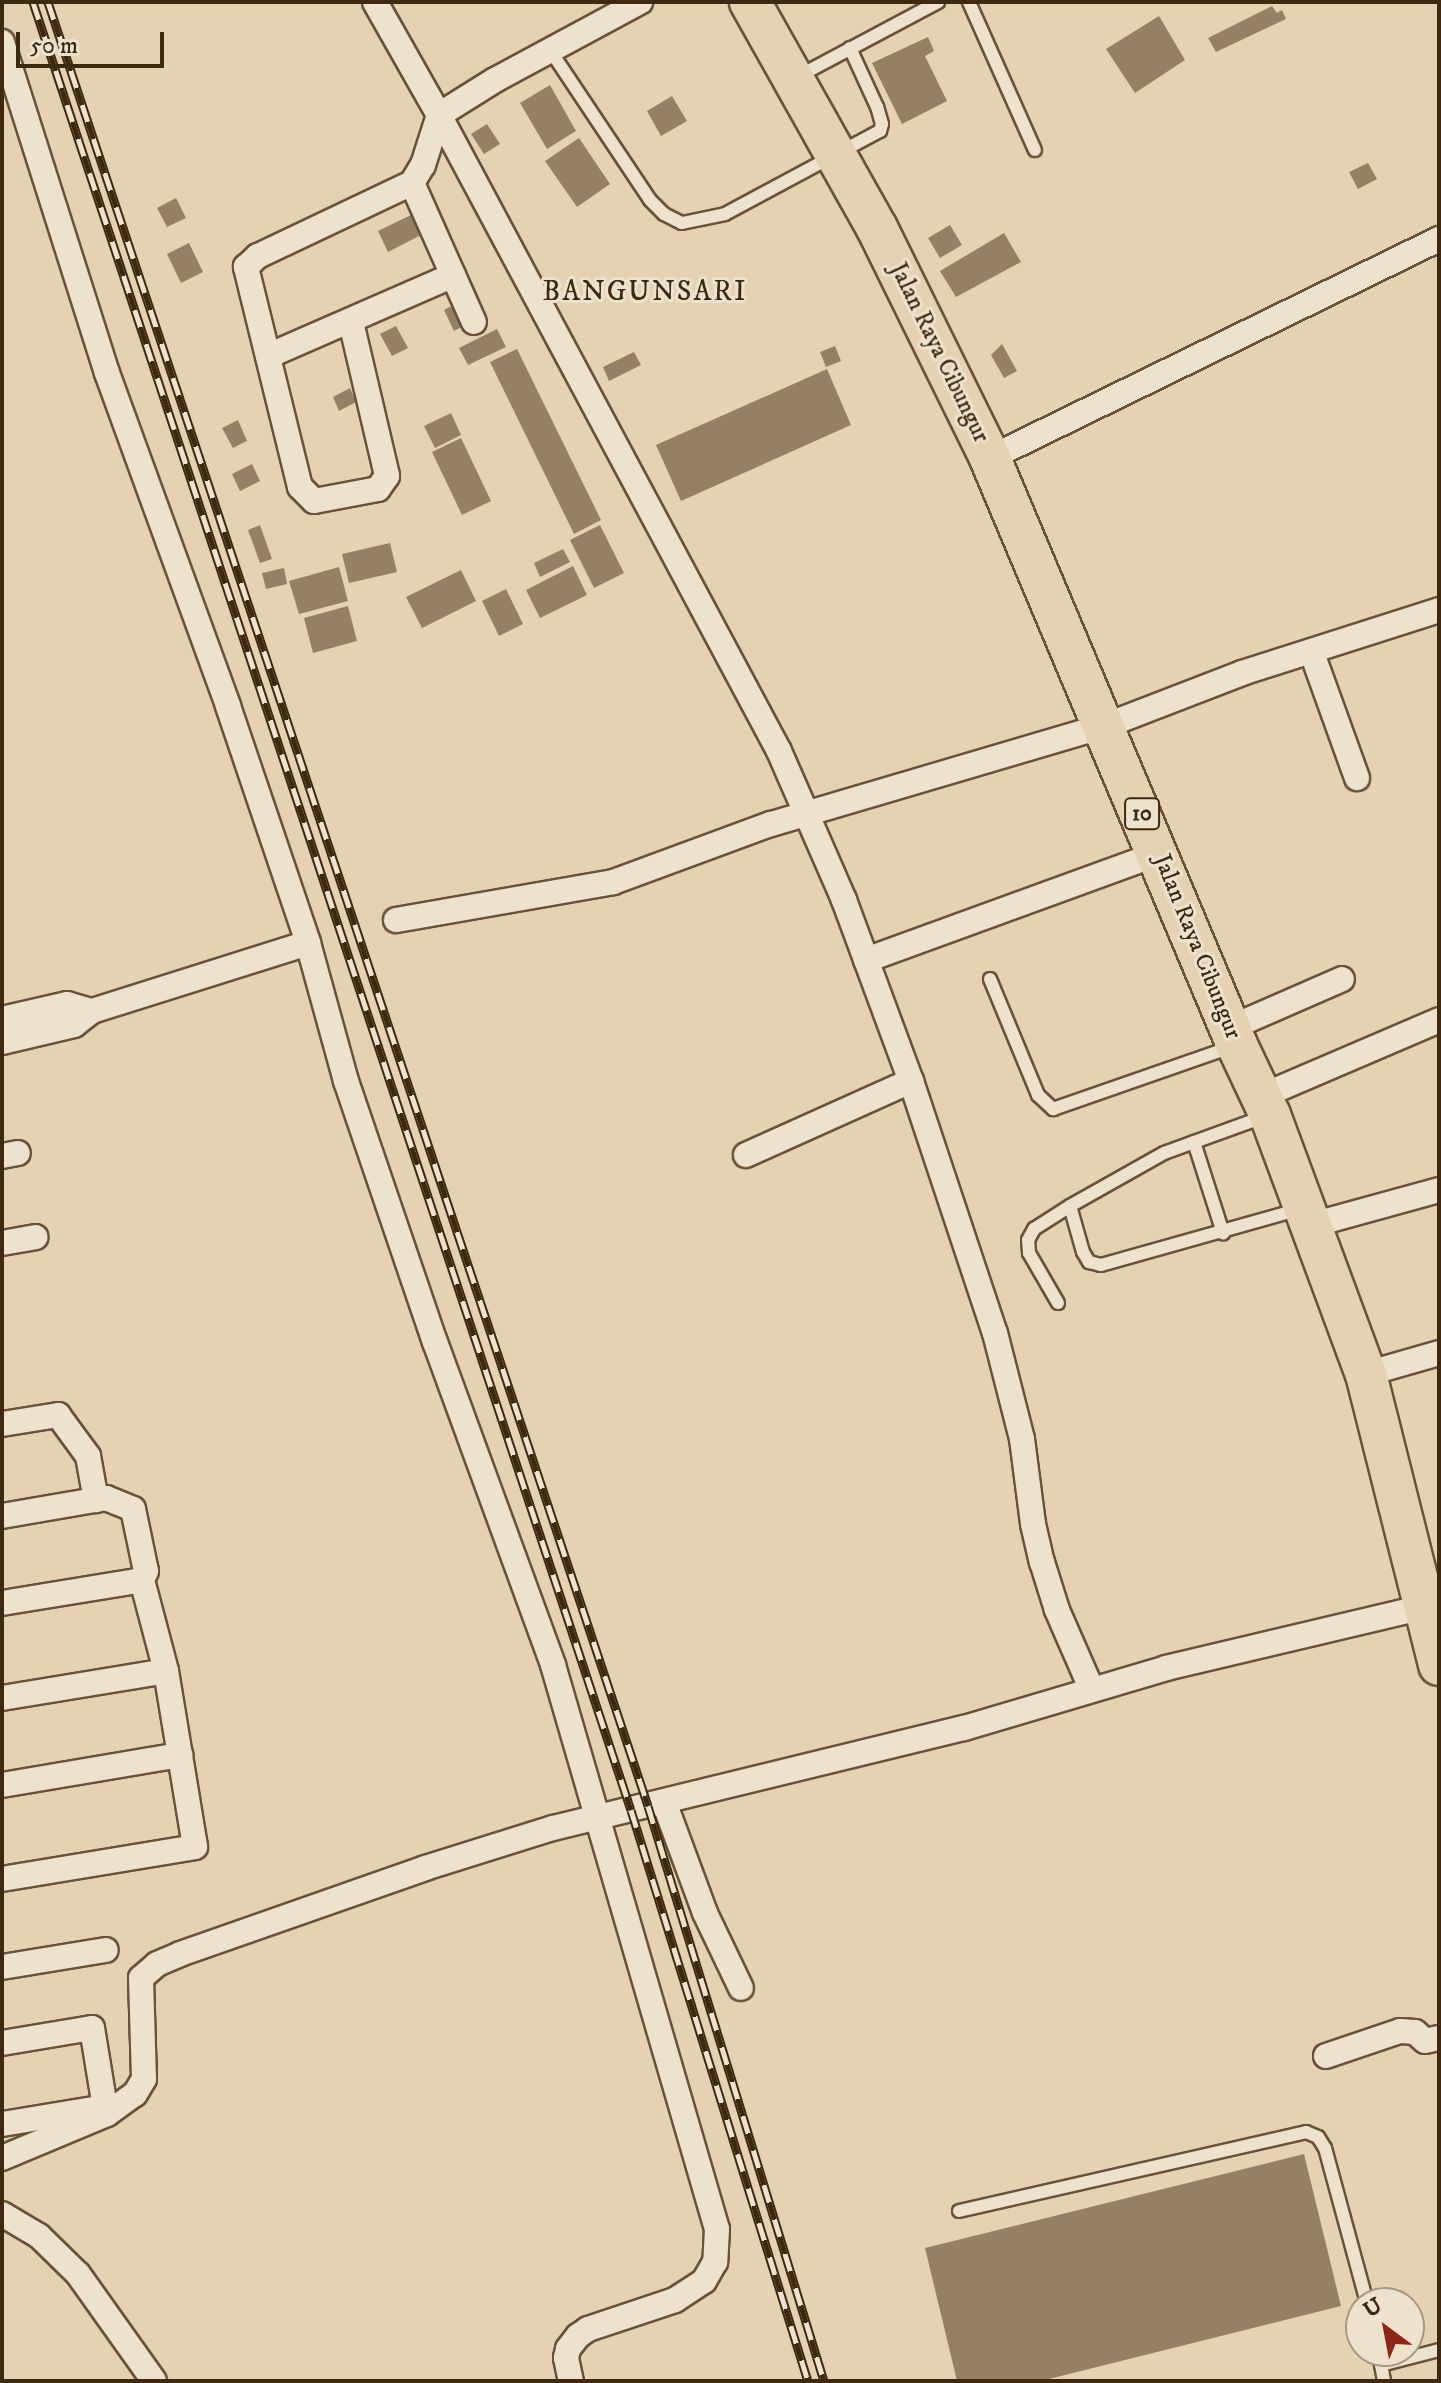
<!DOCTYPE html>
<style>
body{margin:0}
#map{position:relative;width:1441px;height:2383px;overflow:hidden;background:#e4d2b3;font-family:"IM FELL DW Pica",serif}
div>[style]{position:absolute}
.building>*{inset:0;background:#958065}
.roads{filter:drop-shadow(2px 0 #685239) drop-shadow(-2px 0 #685239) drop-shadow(0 2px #685239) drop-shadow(0 -2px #685239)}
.service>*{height:12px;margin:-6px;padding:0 6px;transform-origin:6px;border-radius:6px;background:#ede2ce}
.minor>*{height:24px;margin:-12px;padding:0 12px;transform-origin:12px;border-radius:12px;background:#ede2ce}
.trunk>*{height:40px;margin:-20px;padding:0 20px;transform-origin:20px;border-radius:20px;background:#e4d2b3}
.rail>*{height:9px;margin-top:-4.5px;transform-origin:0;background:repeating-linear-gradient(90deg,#ede2ce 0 18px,#3f2810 0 36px);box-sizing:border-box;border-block:2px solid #3f2810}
span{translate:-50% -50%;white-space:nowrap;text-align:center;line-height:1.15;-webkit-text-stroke:6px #ede2ce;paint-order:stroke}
.shield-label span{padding:2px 6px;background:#ede2ce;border:2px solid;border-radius:6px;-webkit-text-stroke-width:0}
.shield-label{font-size:22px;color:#3f2810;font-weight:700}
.street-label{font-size:24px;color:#3f2810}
.quarter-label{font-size:28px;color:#3f2810;letter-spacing:2px}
.frame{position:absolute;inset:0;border:4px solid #3f2810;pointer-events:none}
.north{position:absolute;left:1345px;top:2287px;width:80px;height:80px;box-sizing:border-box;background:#ede2ce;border:2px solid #a79882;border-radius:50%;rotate:328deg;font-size:22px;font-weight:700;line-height:32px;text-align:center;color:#3f2810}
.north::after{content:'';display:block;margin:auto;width:28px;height:36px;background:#8f2418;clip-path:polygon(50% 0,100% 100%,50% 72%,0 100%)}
.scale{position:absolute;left:16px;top:32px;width:148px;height:36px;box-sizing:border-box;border:4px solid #3f2810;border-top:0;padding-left:10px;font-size:24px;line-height:28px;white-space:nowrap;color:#3f2810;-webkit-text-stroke:6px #ede2ce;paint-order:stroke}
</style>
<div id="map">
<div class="building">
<i style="clip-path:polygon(1272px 6px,1277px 13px,1282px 10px,1286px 19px,1216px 52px,1208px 38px)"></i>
<i style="clip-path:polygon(1159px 16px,1185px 60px,1135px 93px,1106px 49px)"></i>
<i style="clip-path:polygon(928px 37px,934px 51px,925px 56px,947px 101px,902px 124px,872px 63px)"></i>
<i style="clip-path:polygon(550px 85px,576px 131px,547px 149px,520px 103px)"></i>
<i style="clip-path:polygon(672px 96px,687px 121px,661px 136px,647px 111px)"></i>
<i style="clip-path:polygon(487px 124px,500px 144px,484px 154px,471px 134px)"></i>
<i style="clip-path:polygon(579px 138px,610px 184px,577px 207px,545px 161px)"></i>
<i style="clip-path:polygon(1368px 163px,1377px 179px,1358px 189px,1349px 172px)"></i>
<i style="clip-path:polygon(176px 198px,186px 218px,167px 227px,157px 208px)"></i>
<i style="clip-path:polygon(411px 215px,421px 235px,388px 252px,378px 231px)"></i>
<i style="clip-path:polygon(950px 225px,962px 245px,940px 258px,928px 238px)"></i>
<i style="clip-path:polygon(1004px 233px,1021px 262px,956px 297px,940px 271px)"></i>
<i style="clip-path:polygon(189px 243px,203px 272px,181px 283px,167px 254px)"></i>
<i style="clip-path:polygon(457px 303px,467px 324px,454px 331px,444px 310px)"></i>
<i style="clip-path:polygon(396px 326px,408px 348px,392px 356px,380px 334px)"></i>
<i style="clip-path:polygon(497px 329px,506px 347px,468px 365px,459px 348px)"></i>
<i style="clip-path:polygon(1002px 344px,1017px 371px,1004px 378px,991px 355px)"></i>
<i style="clip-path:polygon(835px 346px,841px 361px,826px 367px,820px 352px)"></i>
<i style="clip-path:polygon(517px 349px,601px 520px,574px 534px,490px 362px)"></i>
<i style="clip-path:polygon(634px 352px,641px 365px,609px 381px,603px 367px)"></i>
<i style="clip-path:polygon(827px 369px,851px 425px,681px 501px,656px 445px)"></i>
<i style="clip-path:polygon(350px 388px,356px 402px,339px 411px,333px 397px)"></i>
<i style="clip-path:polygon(451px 413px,461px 435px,435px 448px,424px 426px)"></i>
<i style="clip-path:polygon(238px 420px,247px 441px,233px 448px,222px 428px)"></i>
<i style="clip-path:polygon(461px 438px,491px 501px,462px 515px,432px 452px)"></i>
<i style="clip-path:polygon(252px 464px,260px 481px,240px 491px,232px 474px)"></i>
<i style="clip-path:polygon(260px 525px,272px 559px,260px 563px,248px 530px)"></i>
<i style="clip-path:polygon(600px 525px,624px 573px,594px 588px,570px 540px)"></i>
<i style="clip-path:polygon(390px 543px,397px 572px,349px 583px,342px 554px)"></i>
<i style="clip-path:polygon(563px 549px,570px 562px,540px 577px,534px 563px)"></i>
<i style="clip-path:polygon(573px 566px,587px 595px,540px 618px,526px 590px)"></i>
<i style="clip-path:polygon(339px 567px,348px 601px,299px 614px,289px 581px)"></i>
<i style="clip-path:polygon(284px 568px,287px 584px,266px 589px,262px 573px)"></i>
<i style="clip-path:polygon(461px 570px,476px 601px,422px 628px,406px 597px)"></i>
<i style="clip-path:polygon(506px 589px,523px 624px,499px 636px,482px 601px)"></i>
<i style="clip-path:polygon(348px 606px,357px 641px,313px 653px,304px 618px)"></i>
<i style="clip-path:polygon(1304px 2154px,1341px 2306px,1041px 2381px,957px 2381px,925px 2248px)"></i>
</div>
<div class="roads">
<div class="service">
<i style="left:969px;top:2px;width:162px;rotate:66deg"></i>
<i style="left:550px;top:50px;width:180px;rotate:56.3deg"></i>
<i style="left:650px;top:200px;width:20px;rotate:45deg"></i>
<i style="left:664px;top:214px;width:20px;rotate:27deg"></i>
<i style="left:682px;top:223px;width:44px;rotate:-11.8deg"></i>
<i style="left:725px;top:214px;width:176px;rotate:-28.2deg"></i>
<i style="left:880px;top:131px;width:7px;rotate:-74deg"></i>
<i style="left:882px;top:124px;width:18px;rotate:-106deg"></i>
<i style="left:877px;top:107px;width:65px;rotate:-114.6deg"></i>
<i style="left:797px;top:77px;width:160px;rotate:-28deg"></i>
<i style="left:990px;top:979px;width:126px;rotate:67.5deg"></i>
<i style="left:1038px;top:1095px;width:21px;rotate:43deg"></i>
<i style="left:1053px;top:1109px;width:192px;rotate:-19.2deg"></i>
<i style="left:1263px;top:1117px;width:105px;rotate:160deg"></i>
<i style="left:1164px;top:1153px;width:108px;rotate:150.6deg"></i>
<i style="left:1070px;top:1206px;width:48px;rotate:74.2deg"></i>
<i style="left:1083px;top:1252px;width:12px;rotate:59deg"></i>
<i style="left:1089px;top:1262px;width:12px;rotate:14deg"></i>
<i style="left:1101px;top:1265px;width:207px;rotate:-15.7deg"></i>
<i style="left:1194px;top:1142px;width:96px;rotate:72.3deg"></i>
<i style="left:1058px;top:1303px;width:58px;rotate:-120.1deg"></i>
<i style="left:1029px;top:1253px;width:13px;rotate:-94deg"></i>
<i style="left:1028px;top:1240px;width:13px;rotate:-61deg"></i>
<i style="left:1034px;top:1229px;width:43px;rotate:-32.6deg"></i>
<i style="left:959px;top:2211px;width:356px;rotate:-12.8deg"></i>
<i style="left:1306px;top:2132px;width:13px;rotate:23deg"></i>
<i style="left:1318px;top:2137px;width:13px;rotate:58deg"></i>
<i style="left:1325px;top:2148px;width:161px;rotate:74.8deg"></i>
<i style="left:1378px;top:2351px;width:14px;rotate:78deg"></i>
<i style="left:1381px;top:2365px;width:60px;rotate:-14.5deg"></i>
<i style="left:1381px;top:2365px;width:16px;rotate:79deg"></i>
</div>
<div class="minor">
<i style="left:375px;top:2px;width:130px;rotate:60.5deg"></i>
<i style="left:439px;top:115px;width:66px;rotate:-32deg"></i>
<i style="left:495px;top:80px;width:165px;rotate:-28.3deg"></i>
<i style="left:2px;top:42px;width:347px;rotate:72.4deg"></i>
<i style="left:107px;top:373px;width:354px;rotate:70deg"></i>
<i style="left:228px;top:706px;width:250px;rotate:71.3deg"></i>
<i style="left:308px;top:943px;width:143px;rotate:74.6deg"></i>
<i style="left:346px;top:1081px;width:276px;rotate:71.2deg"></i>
<i style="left:435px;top:1342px;width:344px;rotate:69.9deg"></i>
<i style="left:553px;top:1665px;width:587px;rotate:73.79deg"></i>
<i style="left:717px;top:2229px;width:33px;rotate:93deg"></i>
<i style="left:715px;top:2262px;width:22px;rotate:120deg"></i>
<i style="left:704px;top:2281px;width:35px;rotate:147deg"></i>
<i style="left:675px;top:2300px;width:92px;rotate:161.6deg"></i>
<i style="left:588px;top:2329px;width:12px;rotate:145deg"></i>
<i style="left:578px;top:2336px;width:16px;rotate:128deg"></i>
<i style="left:568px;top:2349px;width:9px;rotate:103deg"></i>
<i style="left:566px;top:2358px;width:24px;rotate:78deg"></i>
<i style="left:439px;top:115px;width:721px;rotate:61.87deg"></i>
<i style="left:779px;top:751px;width:163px;rotate:66.4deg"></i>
<i style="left:844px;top:900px;width:193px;rotate:69.7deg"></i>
<i style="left:911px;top:1081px;width:266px;rotate:71.6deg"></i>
<i style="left:995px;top:1333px;width:109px;rotate:75.7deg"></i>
<i style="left:1022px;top:1439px;width:86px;rotate:82.6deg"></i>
<i style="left:1033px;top:1524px;width:39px;rotate:77deg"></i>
<i style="left:1042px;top:1562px;width:50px;rotate:72.6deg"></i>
<i style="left:1057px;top:1610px;width:85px;rotate:66.4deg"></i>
<i style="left:412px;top:183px;width:152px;rotate:66deg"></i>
<i style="left:351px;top:322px;width:158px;rotate:76.8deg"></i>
<i style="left:387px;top:476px;width:16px;rotate:125deg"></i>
<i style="left:378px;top:489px;width:65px;rotate:169.4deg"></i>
<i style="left:314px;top:501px;width:20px;rotate:-135deg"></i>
<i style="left:300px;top:487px;width:227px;rotate:-103.8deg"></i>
<i style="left:246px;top:267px;width:16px;rotate:-43deg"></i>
<i style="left:258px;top:256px;width:170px;rotate:-25.4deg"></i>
<i style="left:412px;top:183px;width:21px;rotate:-59deg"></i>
<i style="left:423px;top:165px;width:52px;rotate:-72.3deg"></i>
<i style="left:268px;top:356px;width:202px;rotate:-23.6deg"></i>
<i style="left:990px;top:458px;width:500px;rotate:-26deg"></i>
<i style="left:1312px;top:653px;width:133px;rotate:70.2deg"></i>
<i style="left:396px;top:920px;width:220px;rotate:-9.9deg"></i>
<i style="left:613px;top:882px;width:168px;rotate:-20.2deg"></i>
<i style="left:771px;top:824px;width:348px;rotate:-16.4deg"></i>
<i style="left:1105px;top:726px;width:147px;rotate:-21.1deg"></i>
<i style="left:1242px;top:673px;width:207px;rotate:-17.7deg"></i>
<i style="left:866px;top:960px;width:311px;rotate:-20deg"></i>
<i style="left:2px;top:1019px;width:67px;rotate:-13deg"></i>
<i style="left:67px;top:1004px;width:26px;rotate:16deg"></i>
<i style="left:1230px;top:1028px;width:122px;rotate:-23.6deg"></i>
<i style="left:2px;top:1042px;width:74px;rotate:-13.3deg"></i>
<i style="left:74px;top:1025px;width:23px;rotate:-38deg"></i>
<i style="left:92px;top:1011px;width:226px;rotate:-17.5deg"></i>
<i style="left:1262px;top:1096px;width:193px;rotate:-23.2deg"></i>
<i style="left:746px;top:1155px;width:181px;rotate:-24.2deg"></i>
<i style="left:2px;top:1156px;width:16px;rotate:-11deg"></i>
<i style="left:1312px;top:1225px;width:132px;rotate:-15.4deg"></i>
<i style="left:2px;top:1243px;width:34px;rotate:-10deg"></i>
<i style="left:1366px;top:1374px;width:76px;rotate:-16deg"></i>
<i style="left:2px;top:1424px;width:57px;rotate:-9.1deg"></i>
<i style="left:58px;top:1415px;width:51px;rotate:53.8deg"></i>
<i style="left:88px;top:1456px;width:45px;rotate:79.7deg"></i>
<i style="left:2px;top:1516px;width:106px;rotate:-9.8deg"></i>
<i style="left:106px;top:1498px;width:29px;rotate:22deg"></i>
<i style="left:133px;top:1509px;width:63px;rotate:78.2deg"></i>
<i style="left:146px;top:1571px;width:10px;rotate:114deg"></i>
<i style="left:142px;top:1580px;width:94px;rotate:75.2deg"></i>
<i style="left:166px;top:1671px;width:178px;rotate:80.6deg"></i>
<i style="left:195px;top:1847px;width:196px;rotate:170.6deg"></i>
<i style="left:2px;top:1603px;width:142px;rotate:-9.3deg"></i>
<i style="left:2px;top:1698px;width:166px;rotate:-9.3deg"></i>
<i style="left:2px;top:1785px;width:181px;rotate:-9.6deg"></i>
<i style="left:664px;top:1802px;width:118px;rotate:69.7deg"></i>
<i style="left:705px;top:1913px;width:83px;rotate:64.4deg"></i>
<i style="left:2px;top:1967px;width:105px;rotate:-9.3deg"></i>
<i style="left:2px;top:2043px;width:91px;rotate:-9.5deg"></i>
<i style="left:92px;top:2028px;width:80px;rotate:80.7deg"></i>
<i style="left:105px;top:2107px;width:104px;rotate:170.6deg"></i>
<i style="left:1326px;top:2056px;width:78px;rotate:-18.7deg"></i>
<i style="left:1400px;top:2031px;width:15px;rotate:4deg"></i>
<i style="left:1415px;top:2032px;width:13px;rotate:42deg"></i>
<i style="left:1425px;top:2041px;width:14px;rotate:-12deg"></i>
<i style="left:2px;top:2158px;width:114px;rotate:-22.7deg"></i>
<i style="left:107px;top:2114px;width:34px;rotate:-36deg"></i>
<i style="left:135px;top:2094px;width:17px;rotate:-59deg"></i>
<i style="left:144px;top:2079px;width:101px;rotate:-91.7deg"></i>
<i style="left:141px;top:1978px;width:21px;rotate:-41deg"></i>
<i style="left:157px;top:1964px;width:25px;rotate:-23deg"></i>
<i style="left:180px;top:1954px;width:260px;rotate:-19.3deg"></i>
<i style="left:425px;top:1868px;width:134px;rotate:-17.4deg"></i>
<i style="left:553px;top:1828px;width:423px;rotate:-13.7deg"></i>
<i style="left:964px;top:1728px;width:211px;rotate:-16.5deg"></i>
<i style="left:1166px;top:1668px;width:265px;rotate:-13.3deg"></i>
<i style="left:2px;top:2214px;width:43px;rotate:30.7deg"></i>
<i style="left:39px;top:2236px;width:54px;rotate:44.3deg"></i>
<i style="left:78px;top:2274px;width:131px;rotate:54.6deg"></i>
</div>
<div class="trunk">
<i style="left:750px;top:2px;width:259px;rotate:60.7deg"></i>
<i style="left:877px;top:228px;width:256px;rotate:63.8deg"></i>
<i style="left:990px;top:458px;width:637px;rotate:67.18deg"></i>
<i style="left:1237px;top:1045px;width:77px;rotate:64.8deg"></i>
<i style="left:1270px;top:1115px;width:276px;rotate:69.7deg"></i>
<i style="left:1366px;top:1374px;width:300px;rotate:75.9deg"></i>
</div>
</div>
<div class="rail">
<i style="left:33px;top:2px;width:1904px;rotate:71.7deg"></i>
<i style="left:631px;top:1810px;width:598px;rotate:72.78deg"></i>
<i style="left:48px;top:2px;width:1901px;rotate:71.6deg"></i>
<i style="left:648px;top:1806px;width:601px;rotate:72.98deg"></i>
</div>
<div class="shield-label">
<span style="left:1142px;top:814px">10</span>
</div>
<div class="street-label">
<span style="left:939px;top:353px;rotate:64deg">Jalan Raya Cibungur</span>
<span style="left:1197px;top:947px;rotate:68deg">Jalan Raya Cibungur</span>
</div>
<div class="quarter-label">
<span style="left:645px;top:292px">BANGUNSARI</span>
</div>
<div class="frame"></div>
<div class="north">U</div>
<div class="scale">50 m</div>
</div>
